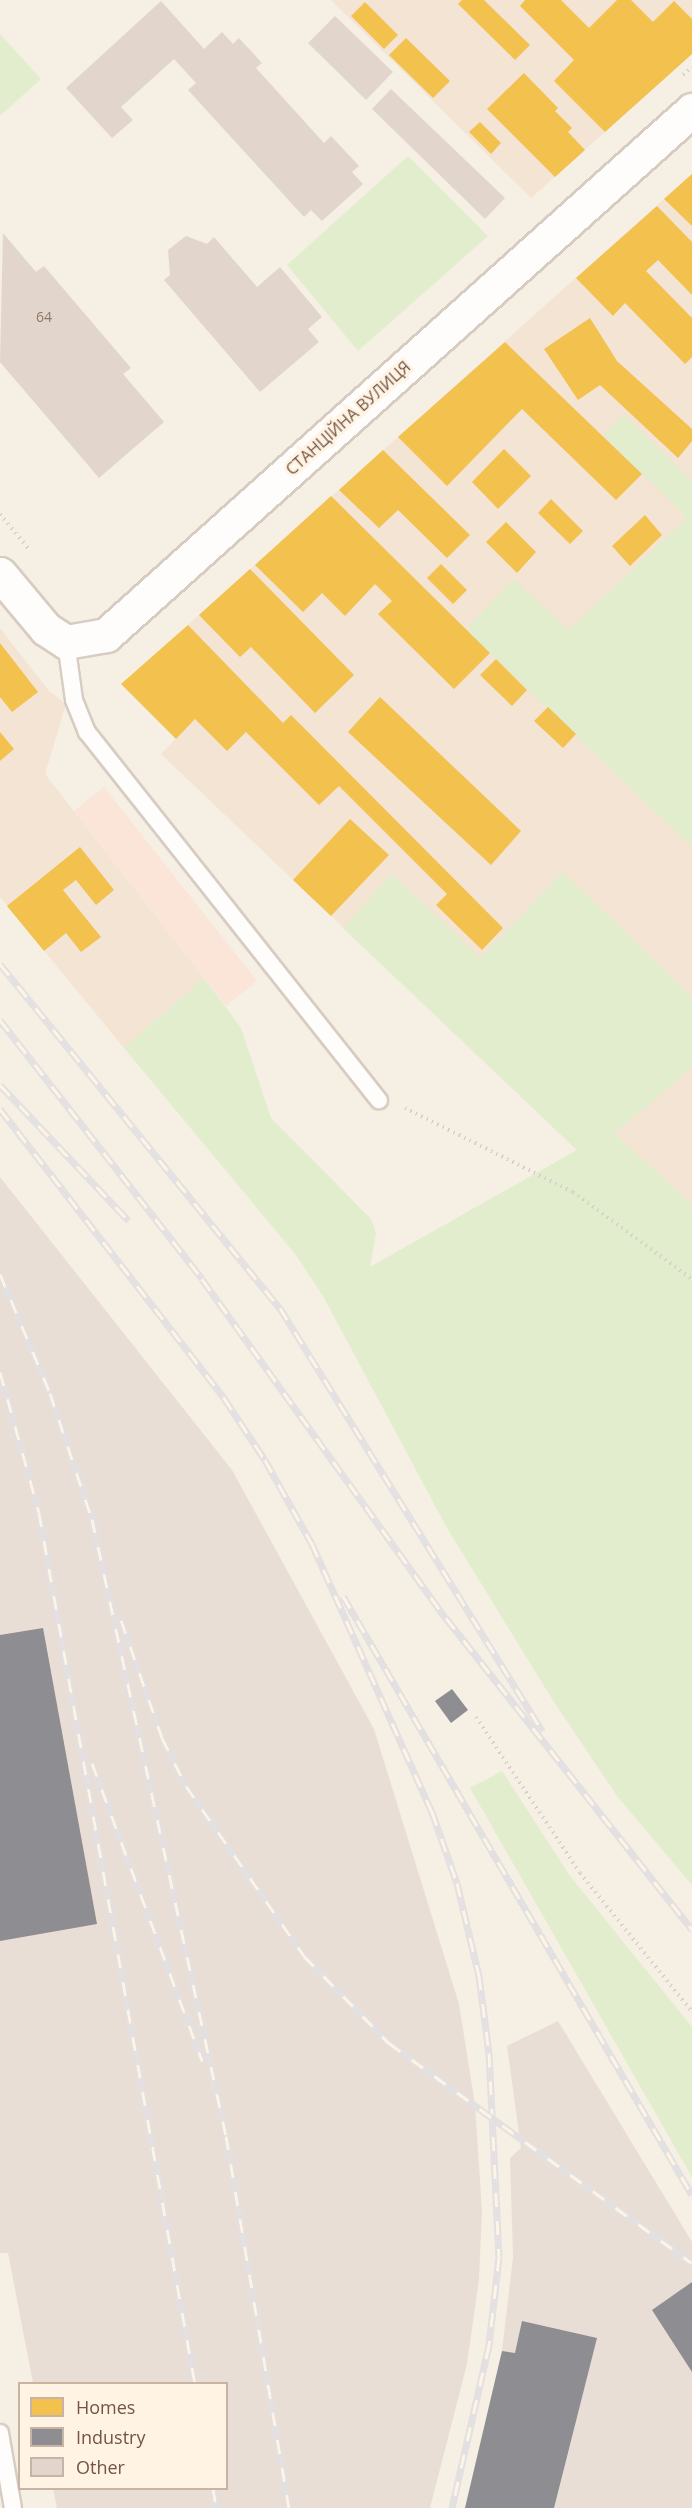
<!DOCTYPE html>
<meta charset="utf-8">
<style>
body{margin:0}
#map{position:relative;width:692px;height:2508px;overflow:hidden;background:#f6efe4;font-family:"Open Sans",sans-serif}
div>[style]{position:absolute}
.residential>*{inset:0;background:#f3e4d3}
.commercial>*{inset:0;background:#fbe5d8}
.industrial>*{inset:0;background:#e9ded5}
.green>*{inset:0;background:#e1edcd}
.homes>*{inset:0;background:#f2c14e}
.industry>*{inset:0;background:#8d8d92}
.building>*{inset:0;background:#e2d6cc}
.path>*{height:4px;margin-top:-2px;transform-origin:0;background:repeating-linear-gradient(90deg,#d9cfca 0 1.5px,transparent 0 6px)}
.roads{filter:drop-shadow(2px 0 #d7ccc2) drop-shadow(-2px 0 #d7ccc2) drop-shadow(0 2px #d7ccc2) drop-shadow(0 -2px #d7ccc2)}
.service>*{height:16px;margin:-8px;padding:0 8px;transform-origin:8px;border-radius:8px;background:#fefdfb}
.minor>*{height:33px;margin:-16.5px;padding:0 16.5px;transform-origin:16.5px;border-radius:16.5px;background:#fefdfb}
.rail>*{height:7px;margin-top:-3.5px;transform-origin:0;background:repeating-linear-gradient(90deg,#fff4e4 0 14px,#e3e0e2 0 28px);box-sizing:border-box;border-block:2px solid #e3e0e2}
span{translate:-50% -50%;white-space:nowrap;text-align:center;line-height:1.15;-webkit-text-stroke:6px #fff4e4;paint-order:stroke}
.number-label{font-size:14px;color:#917668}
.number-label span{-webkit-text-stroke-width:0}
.street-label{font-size:16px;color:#745444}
.legend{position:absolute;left:18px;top:2382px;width:210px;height:108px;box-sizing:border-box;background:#fff4e4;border:2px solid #c7b4a4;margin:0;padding:8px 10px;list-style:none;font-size:18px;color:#745444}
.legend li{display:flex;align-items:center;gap:12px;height:30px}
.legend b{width:30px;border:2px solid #c7b4a4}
</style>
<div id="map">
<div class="residential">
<i style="clip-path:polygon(331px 0,692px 0,692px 54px,531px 198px)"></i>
<i style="clip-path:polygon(692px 174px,692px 1204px,614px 1134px,577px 1150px,161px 754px,195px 719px,142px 666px)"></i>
<i style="clip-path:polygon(0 628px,49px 691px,66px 704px,45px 774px,204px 978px,124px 1048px,0 897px)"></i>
</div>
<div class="commercial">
<i style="clip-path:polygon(104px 787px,257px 981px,226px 1006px,74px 811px)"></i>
</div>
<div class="industrial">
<i style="clip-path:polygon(0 1177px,232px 1470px,374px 1729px,459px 2004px,475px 2105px,482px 2211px,479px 2279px,467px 2364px,430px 2508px,57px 2508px,53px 2489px,226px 2488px,226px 2384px,33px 2383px,8px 2253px,0 2253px)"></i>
<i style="clip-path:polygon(558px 2021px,692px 2242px,692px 2508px,465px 2508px,502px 2351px,513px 2257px,510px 2158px,521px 2148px,507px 2046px)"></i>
</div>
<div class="green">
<i style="clip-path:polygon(0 34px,41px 79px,0 116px)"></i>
<i style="clip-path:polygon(408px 156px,488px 236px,358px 351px,287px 265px)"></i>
<i style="clip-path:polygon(624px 415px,692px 481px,692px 847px,466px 630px,514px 579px,569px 630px,687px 518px,603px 436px)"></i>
<i style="clip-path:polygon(563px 872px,692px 997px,692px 1067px,614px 1134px,692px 1204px,692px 1885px,617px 1796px,552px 1699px,447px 1528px,323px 1296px,296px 1255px,124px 1048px,204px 978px,241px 1028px,271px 1118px,371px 1219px,376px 1233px,370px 1267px,577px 1150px,343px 928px,392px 874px,480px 958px)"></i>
<i style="clip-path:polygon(502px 1771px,570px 1876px,692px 2027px,692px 2177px,470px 1788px)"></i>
</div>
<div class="homes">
<i style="clip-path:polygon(462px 0,484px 0,530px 45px,515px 60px,458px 4px)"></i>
<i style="clip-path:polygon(525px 0,561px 0,589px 28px,617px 0,631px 0,653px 22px,674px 1px,692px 19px,692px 54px,605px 132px,554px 81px,574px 60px,520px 6px)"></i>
<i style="clip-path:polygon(365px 2px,398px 35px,384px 49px,351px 16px)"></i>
<i style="clip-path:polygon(406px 38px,450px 81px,433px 98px,389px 55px)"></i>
<i style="clip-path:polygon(524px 73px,558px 108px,555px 111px,572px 128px,568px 132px,585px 150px,555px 177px,487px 109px)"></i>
<i style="clip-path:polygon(480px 122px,501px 143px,491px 154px,469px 132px)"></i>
<i style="clip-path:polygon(692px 174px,692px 226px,664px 199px)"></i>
<i style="clip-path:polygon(657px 206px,692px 242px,692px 295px,658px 260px,646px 271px,692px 318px,692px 357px,685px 364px,625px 303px,613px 316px,576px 278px)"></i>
<i style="clip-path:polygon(590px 318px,617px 361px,692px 429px,692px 441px,678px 458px,600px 385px,578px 400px,544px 349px)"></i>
<i style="clip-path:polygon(505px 342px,642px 474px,616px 500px,522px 409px,447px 486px,398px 437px)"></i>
<i style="clip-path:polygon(504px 449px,531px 476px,498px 509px,472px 482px)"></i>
<i style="clip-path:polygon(383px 450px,470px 535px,447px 558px,398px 510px,379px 528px,339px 490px)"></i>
<i style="clip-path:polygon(331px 496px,490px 653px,454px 689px,378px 614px,392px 601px,375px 584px,345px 616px,322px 593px,303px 612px,255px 565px)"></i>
<i style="clip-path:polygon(551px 499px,583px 531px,570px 544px,538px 513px)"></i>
<i style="clip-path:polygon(645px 515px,662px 535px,630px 566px,612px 546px)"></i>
<i style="clip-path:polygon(506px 522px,536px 552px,517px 573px,486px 542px)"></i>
<i style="clip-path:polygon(441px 564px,467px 590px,453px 604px,427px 578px)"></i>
<i style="clip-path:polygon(250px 569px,354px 675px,315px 713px,251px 647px,240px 657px,199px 615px)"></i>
<i style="clip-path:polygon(188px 625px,283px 723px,291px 715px,503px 928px,482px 950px,436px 905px,447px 894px,339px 786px,319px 805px,246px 732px,227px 751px,195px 719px,176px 739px,121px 684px)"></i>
<i style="clip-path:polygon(0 643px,38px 692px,12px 712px,0 697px)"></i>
<i style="clip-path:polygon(496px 659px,527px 690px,512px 706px,480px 675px)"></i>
<i style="clip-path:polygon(380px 697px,521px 831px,491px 865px,348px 732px)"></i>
<i style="clip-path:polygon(548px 707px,576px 734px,563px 748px,534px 721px)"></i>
<i style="clip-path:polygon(0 732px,14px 749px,0 761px)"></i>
<i style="clip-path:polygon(350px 819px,389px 855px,331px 916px,293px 880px)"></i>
<i style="clip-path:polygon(80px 847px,114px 890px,96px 905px,76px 880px,63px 890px,101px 937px,81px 952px,66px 933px,44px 951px,7px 906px)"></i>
</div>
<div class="industry">
<i style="clip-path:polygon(43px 1628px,97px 1924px,0 1941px,0 1635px)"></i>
<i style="clip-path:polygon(452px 1689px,468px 1710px,451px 1723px,435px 1701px)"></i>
<i style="clip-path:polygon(692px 2282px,692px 2372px,652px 2310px)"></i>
<i style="clip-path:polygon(522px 2321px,597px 2338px,554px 2508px,465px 2508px,502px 2351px,515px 2353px)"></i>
</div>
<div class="building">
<i style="clip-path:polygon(161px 1px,204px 49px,222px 32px,233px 44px,239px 38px,262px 63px,256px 68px,324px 143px,331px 136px,359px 166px,352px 172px,363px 184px,322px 221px,311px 210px,304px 217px,188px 90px,196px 83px,174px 59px,121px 107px,133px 120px,112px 138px,66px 88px)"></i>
<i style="clip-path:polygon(335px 16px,393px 72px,366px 100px,308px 43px)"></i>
<i style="clip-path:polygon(391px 89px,505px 198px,485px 219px,372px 109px)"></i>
<i style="clip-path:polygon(3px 233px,36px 272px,44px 266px,131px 368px,123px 374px,164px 422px,99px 478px,0 362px)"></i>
<i style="clip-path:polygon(186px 236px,207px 244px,214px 237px,257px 287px,280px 267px,322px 317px,308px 329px,319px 342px,260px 392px,164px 280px,170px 275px,168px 250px)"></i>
</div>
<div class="path">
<i style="left:683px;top:75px;width:12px;rotate:-42deg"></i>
<i style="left:0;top:514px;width:44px;rotate:50.5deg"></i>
<i style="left:405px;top:1108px;width:188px;rotate:26.6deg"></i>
<i style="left:573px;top:1192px;width:147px;rotate:36.2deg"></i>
<i style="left:476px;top:1717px;width:187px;rotate:56.3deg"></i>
<i style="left:580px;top:1873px;width:179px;rotate:51.1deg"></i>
</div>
<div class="roads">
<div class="service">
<i style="left:66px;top:642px;width:59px;rotate:82.1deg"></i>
<i style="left:74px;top:700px;width:35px;rotate:68deg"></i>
<i style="left:87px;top:732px;width:470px;rotate:51.6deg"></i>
<i style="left:0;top:2433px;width:76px;rotate:80.2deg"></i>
</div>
<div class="minor">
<i style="left:0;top:574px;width:72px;rotate:50.1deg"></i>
<i style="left:46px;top:629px;width:24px;rotate:33deg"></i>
<i style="left:66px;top:642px;width:41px;rotate:-9.9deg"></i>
<i style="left:106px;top:635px;width:787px;rotate:-41.86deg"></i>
</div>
</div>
<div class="rail">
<i style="left:0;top:964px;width:444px;rotate:50.9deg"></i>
<i style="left:280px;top:1308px;width:498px;rotate:58.2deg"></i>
<i style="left:0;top:1020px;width:328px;rotate:52deg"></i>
<i style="left:202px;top:1279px;width:418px;rotate:54.3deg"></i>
<i style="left:446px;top:1618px;width:397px;rotate:51.7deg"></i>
<i style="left:0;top:1085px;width:187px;rotate:46.5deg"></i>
<i style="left:0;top:1109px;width:366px;rotate:52.2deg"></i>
<i style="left:224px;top:1398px;width:74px;rotate:56.5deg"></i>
<i style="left:265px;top:1460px;width:96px;rotate:60.8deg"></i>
<i style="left:312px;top:1544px;width:294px;rotate:65.9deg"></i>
<i style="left:432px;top:1812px;width:75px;rotate:70.6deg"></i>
<i style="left:457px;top:1883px;width:96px;rotate:76.7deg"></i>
<i style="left:479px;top:1976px;width:78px;rotate:82.6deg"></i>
<i style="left:489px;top:2053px;width:204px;rotate:87.2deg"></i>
<i style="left:499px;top:2257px;width:89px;rotate:96.5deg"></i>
<i style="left:489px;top:2345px;width:167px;rotate:102.8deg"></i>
<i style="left:0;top:1274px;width:129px;rotate:67.2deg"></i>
<i style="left:50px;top:1393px;width:133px;rotate:71.6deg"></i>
<i style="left:92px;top:1519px;width:631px;rotate:77.75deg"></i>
<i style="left:226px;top:2136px;width:377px;rotate:80.4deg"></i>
<i style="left:0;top:1372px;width:146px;rotate:74.5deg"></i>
<i style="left:39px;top:1513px;width:885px;rotate:79.85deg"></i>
<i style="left:343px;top:1596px;width:693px;rotate:59.77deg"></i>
<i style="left:121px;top:1620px;width:125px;rotate:70.8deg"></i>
<i style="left:162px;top:1738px;width:54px;rotate:63.4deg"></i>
<i style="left:186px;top:1786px;width:207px;rotate:55.2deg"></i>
<i style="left:304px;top:1956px;width:122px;rotate:45.7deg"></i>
<i style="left:389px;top:2043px;width:374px;rotate:36deg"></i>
<i style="left:92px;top:1763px;width:318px;rotate:69.7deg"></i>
<i style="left:213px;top:2488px;width:20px;rotate:81deg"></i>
</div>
<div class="number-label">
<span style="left:44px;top:317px">64</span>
</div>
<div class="street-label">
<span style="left:348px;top:418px;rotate:-42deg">СТАНЦІЙНА ВУЛИЦЯ</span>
</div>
<ul class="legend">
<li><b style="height:16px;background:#f2c14e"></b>Homes</li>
<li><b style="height:16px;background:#8d8d92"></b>Industry</li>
<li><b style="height:16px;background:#e2d6cc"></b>Other</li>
</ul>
</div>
